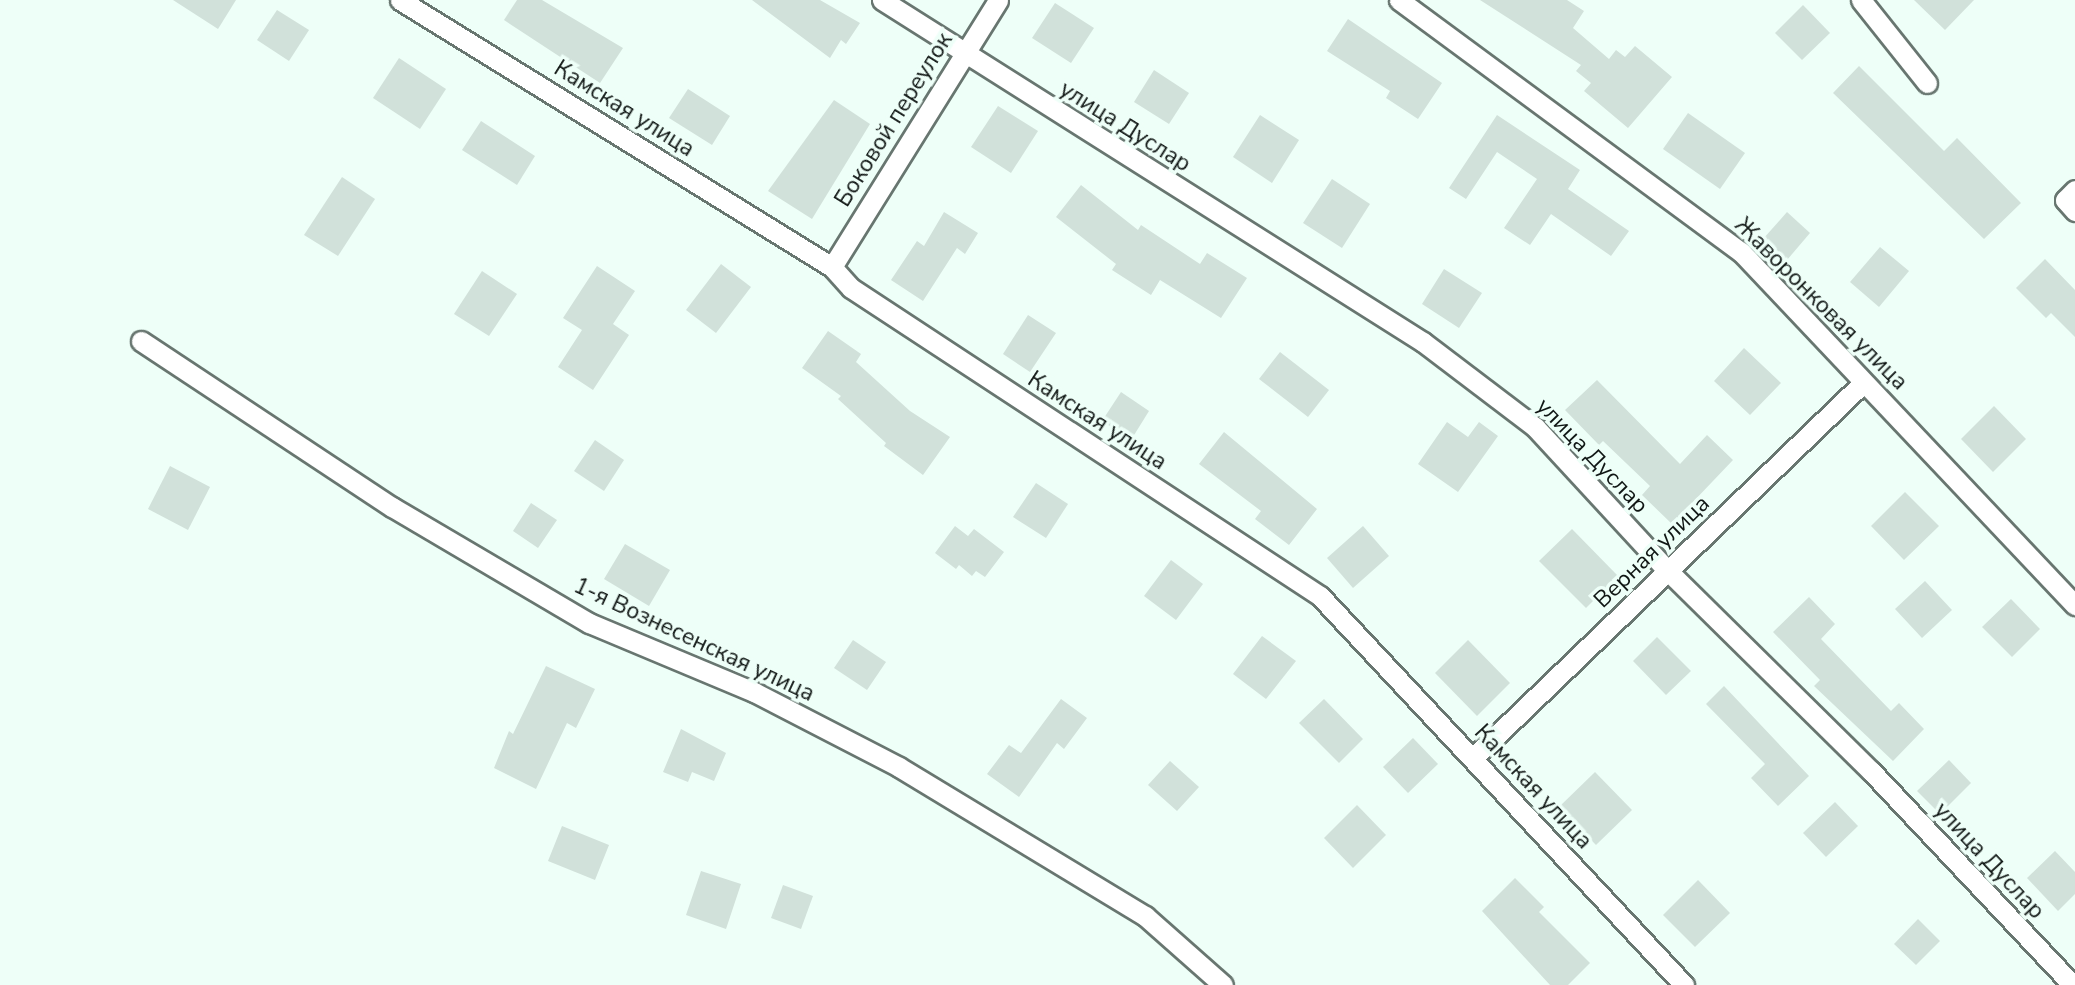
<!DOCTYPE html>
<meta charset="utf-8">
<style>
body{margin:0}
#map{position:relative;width:2075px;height:985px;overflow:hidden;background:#eefff8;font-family:"Nunito Sans",sans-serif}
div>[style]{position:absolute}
.building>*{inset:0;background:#d1e1da}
.roads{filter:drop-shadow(2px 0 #687670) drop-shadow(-2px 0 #687670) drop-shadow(0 2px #687670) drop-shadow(0 -2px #687670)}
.minor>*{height:19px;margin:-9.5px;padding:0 9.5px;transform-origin:9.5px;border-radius:9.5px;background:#fff}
span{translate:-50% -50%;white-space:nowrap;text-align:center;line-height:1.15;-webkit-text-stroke:7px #eefff8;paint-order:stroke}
.street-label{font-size:23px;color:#101614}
</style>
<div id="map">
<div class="building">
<i style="clip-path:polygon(173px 0,236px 0,218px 29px)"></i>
<i style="clip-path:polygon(517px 0,542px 0,623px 48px,600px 83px,504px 20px)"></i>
<i style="clip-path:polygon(752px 0,820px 0,860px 23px,846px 44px,841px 40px,830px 58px)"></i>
<i style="clip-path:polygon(1480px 0,1567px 0,1584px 11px,1573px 28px,1609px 59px,1616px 50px,1625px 57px,1635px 46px,1672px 77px,1628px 128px,1584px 91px,1591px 83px,1576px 71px,1581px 65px)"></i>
<i style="clip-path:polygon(1914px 0,1974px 0,1945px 30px)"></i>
<i style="clip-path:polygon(1055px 3px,1094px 28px,1071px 63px,1032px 38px)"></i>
<i style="clip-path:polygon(1803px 5px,1830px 33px,1802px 60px,1775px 33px)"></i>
<i style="clip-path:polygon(277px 10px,309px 30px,289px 61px,257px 40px)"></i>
<i style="clip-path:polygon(1348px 19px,1442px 83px,1418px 119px,1386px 98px,1390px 91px,1327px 51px)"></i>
<i style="clip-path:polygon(399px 58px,446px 89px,420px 129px,373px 98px)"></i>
<i style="clip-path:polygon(1859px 66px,1944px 151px,1957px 138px,2021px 203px,1984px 239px,1833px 93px)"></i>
<i style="clip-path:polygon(1154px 70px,1189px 93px,1169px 124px,1134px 102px)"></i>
<i style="clip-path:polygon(688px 89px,730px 116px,712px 145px,669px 118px)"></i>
<i style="clip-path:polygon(834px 100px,870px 124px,812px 219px,768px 191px)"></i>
<i style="clip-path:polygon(998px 106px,1038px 131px,1011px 173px,971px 147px)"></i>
<i style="clip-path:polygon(1688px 113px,1745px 153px,1720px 189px,1663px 149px)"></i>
<i style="clip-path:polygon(1260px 115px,1299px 140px,1272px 183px,1233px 157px)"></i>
<i style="clip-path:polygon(1497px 115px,1580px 170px,1568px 189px,1629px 231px,1611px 256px,1551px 214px,1530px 245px,1504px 228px,1537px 179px,1497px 152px,1466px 199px,1449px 188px)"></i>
<i style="clip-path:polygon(481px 121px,535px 156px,517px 185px,462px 150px)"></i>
<i style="clip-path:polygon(342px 177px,375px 199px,338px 256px,304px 235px)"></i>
<i style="clip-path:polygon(1332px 179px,1370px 204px,1342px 248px,1303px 223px)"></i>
<i style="clip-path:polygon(1081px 185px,1138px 230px,1141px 225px,1200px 264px,1207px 253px,1247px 278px,1221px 318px,1160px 280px,1151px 295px,1112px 270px,1116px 264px,1056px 217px)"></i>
<i style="clip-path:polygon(944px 212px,978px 233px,965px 254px,957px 248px,923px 301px,891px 280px,917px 241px,924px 246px)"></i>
<i style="clip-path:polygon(1787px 212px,1810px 233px,1787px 260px,1763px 239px)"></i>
<i style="clip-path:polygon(1880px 247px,1909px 271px,1879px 307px,1850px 282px)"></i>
<i style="clip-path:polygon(2045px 259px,2075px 290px,2075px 337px,2051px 313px,2046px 318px,2016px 288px)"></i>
<i style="clip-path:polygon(721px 264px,751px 287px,716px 333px,686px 310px)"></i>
<i style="clip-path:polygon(597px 266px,635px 291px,613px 324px,629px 335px,593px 390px,558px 367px,582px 330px,563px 318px)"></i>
<i style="clip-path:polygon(1444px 269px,1482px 293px,1459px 328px,1422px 304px)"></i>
<i style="clip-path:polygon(482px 271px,517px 294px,489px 336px,454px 314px)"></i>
<i style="clip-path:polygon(1028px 315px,1056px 333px,1030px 372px,1003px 354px)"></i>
<i style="clip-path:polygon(828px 331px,861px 354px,856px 362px,910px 411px,950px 437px,923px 475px,884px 446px,886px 443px,838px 399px,841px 396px,802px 368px)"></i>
<i style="clip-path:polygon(1744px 348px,1781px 383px,1750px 415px,1714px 381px)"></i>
<i style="clip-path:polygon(1280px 352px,1329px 390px,1308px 417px,1259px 379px)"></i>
<i style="clip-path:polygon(1597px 380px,1680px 464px,1707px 435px,1733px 460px,1672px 524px,1642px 495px,1650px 486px,1603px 441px,1599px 445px,1565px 410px)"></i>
<i style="clip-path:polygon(1121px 392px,1149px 411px,1131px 440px,1102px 421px)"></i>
<i style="clip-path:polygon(1994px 406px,2026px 439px,1993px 472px,1961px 439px)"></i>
<i style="clip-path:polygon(1447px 422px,1468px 437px,1479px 422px,1498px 436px,1458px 492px,1418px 464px)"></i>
<i style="clip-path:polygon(1224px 432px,1317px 509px,1289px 545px,1255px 519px,1261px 511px,1199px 464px)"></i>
<i style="clip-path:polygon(595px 440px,624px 460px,604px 491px,574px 471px)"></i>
<i style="clip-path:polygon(170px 466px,210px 487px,188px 530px,148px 509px)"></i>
<i style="clip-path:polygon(1036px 483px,1068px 504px,1046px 538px,1013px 517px)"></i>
<i style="clip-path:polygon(1905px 492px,1939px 526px,1904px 560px,1871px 526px)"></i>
<i style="clip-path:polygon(531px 503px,557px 520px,538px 548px,513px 531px)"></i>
<i style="clip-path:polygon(955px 526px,968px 536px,974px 529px,1004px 552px,985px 577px,976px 571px,972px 576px,959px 565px,956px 569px,935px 553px)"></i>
<i style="clip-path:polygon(1363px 526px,1389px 556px,1353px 588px,1327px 558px)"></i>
<i style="clip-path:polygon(1572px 529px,1618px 576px,1586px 608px,1539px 561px)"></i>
<i style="clip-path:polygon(625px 544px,670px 570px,649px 606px,604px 579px)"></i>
<i style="clip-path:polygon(1171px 560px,1203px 584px,1176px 620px,1144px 596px)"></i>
<i style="clip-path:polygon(1925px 581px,1952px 610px,1922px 638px,1895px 609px)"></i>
<i style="clip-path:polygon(1809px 597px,1835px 624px,1821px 639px,1891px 711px,1899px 703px,1924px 729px,1893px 761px,1814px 686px,1820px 680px,1773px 632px)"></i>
<i style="clip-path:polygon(2011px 599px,2040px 629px,2012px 657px,1982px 627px)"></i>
<i style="clip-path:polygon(1262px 636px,1296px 661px,1266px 699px,1233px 674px)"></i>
<i style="clip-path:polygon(1657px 637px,1691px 671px,1666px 695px,1633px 661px)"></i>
<i style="clip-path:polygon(853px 640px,886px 662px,867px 690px,834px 668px)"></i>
<i style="clip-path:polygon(1468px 640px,1510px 683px,1477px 716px,1435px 673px)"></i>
<i style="clip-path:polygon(546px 666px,595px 689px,576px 728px,567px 723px,536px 789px,494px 768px,509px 731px,513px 734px)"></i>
<i style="clip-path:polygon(1724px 686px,1809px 776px,1778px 806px,1751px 778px,1765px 764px,1706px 704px)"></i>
<i style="clip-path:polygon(1061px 699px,1087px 718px,1064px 749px,1057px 743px,1019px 797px,987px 774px,1009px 745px,1021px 753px)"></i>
<i style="clip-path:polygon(1324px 699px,1363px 739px,1339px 763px,1299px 723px)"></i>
<i style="clip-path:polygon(681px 729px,726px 753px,714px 781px,692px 772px,688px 782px,663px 772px)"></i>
<i style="clip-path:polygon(1413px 738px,1438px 764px,1408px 793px,1383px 767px)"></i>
<i style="clip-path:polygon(1949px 760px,1971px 783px,1940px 814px,1917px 791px)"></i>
<i style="clip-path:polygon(1170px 761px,1199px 787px,1177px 811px,1148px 785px)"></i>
<i style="clip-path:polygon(1595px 772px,1632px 810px,1596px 845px,1559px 807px)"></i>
<i style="clip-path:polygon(1835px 802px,1858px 826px,1826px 857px,1803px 833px)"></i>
<i style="clip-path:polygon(1357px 805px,1386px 835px,1353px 868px,1324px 838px)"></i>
<i style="clip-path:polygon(562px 826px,609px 845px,595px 880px,548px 861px)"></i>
<i style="clip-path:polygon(2055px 851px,2075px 872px,2075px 894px,2058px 911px,2027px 878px)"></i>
<i style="clip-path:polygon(701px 871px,741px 884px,726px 929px,686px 915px)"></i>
<i style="clip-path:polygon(1515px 878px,1544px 907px,1539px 912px,1590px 963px,1568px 985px,1550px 985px,1482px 911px)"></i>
<i style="clip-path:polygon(1698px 880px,1730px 913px,1695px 947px,1663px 915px)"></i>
<i style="clip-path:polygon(783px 885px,813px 896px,801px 929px,771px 918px)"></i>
<i style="clip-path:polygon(1918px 919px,1940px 941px,1916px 965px,1894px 944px)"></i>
</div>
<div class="roads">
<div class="minor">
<i style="left:400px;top:0;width:508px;rotate:31.72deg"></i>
<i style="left:832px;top:267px;width:28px;rotate:48deg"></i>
<i style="left:851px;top:288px;width:561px;rotate:33.29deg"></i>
<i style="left:1320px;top:596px;width:533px;rotate:46.9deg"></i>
<i style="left:882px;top:0;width:640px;rotate:32.3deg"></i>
<i style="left:1423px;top:342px;width:141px;rotate:37.2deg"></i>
<i style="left:1535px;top:427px;width:196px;rotate:47.3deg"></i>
<i style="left:1668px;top:571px;width:285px;rotate:44.6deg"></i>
<i style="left:1871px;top:771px;width:294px;rotate:46.7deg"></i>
<i style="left:1399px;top:0;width:425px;rotate:36.4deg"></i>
<i style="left:1741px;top:252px;width:486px;rotate:46.6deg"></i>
<i style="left:1861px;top:0;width:106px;rotate:51.5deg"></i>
<i style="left:2075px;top:190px;width:14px;rotate:135deg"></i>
<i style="left:2065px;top:200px;width:15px;rotate:48deg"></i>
<i style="left:832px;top:267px;width:314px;rotate:-58.1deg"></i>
<i style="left:141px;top:341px;width:301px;rotate:33.5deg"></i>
<i style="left:392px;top:507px;width:229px;rotate:30.5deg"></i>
<i style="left:589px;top:623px;width:179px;rotate:22.7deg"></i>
<i style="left:754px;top:692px;width:163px;rotate:27.3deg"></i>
<i style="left:899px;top:767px;width:288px;rotate:31.2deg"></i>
<i style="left:1145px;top:916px;width:104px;rotate:41.5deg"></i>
<i style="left:1473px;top:758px;width:542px;rotate:-43.88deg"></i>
</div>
</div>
<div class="street-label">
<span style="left:624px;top:109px;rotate:32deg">Камская улица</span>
<span style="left:894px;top:120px;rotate:-58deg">Боковой переулок</span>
<span style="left:1125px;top:127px;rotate:32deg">улица Дуслар</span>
<span style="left:1821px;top:304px;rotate:45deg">Жаворонковая улица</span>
<span style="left:1097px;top:421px;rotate:33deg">Камская улица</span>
<span style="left:1592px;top:456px;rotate:46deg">улица Дуслар</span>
<span style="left:1652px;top:552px;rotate:-44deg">Верная улица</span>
<span style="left:694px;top:640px;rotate:25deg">1-я Вознесенская улица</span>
<span style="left:1533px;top:787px;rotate:47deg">Камская улица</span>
<span style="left:1989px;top:861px;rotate:47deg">улица Дуслар</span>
</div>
</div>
